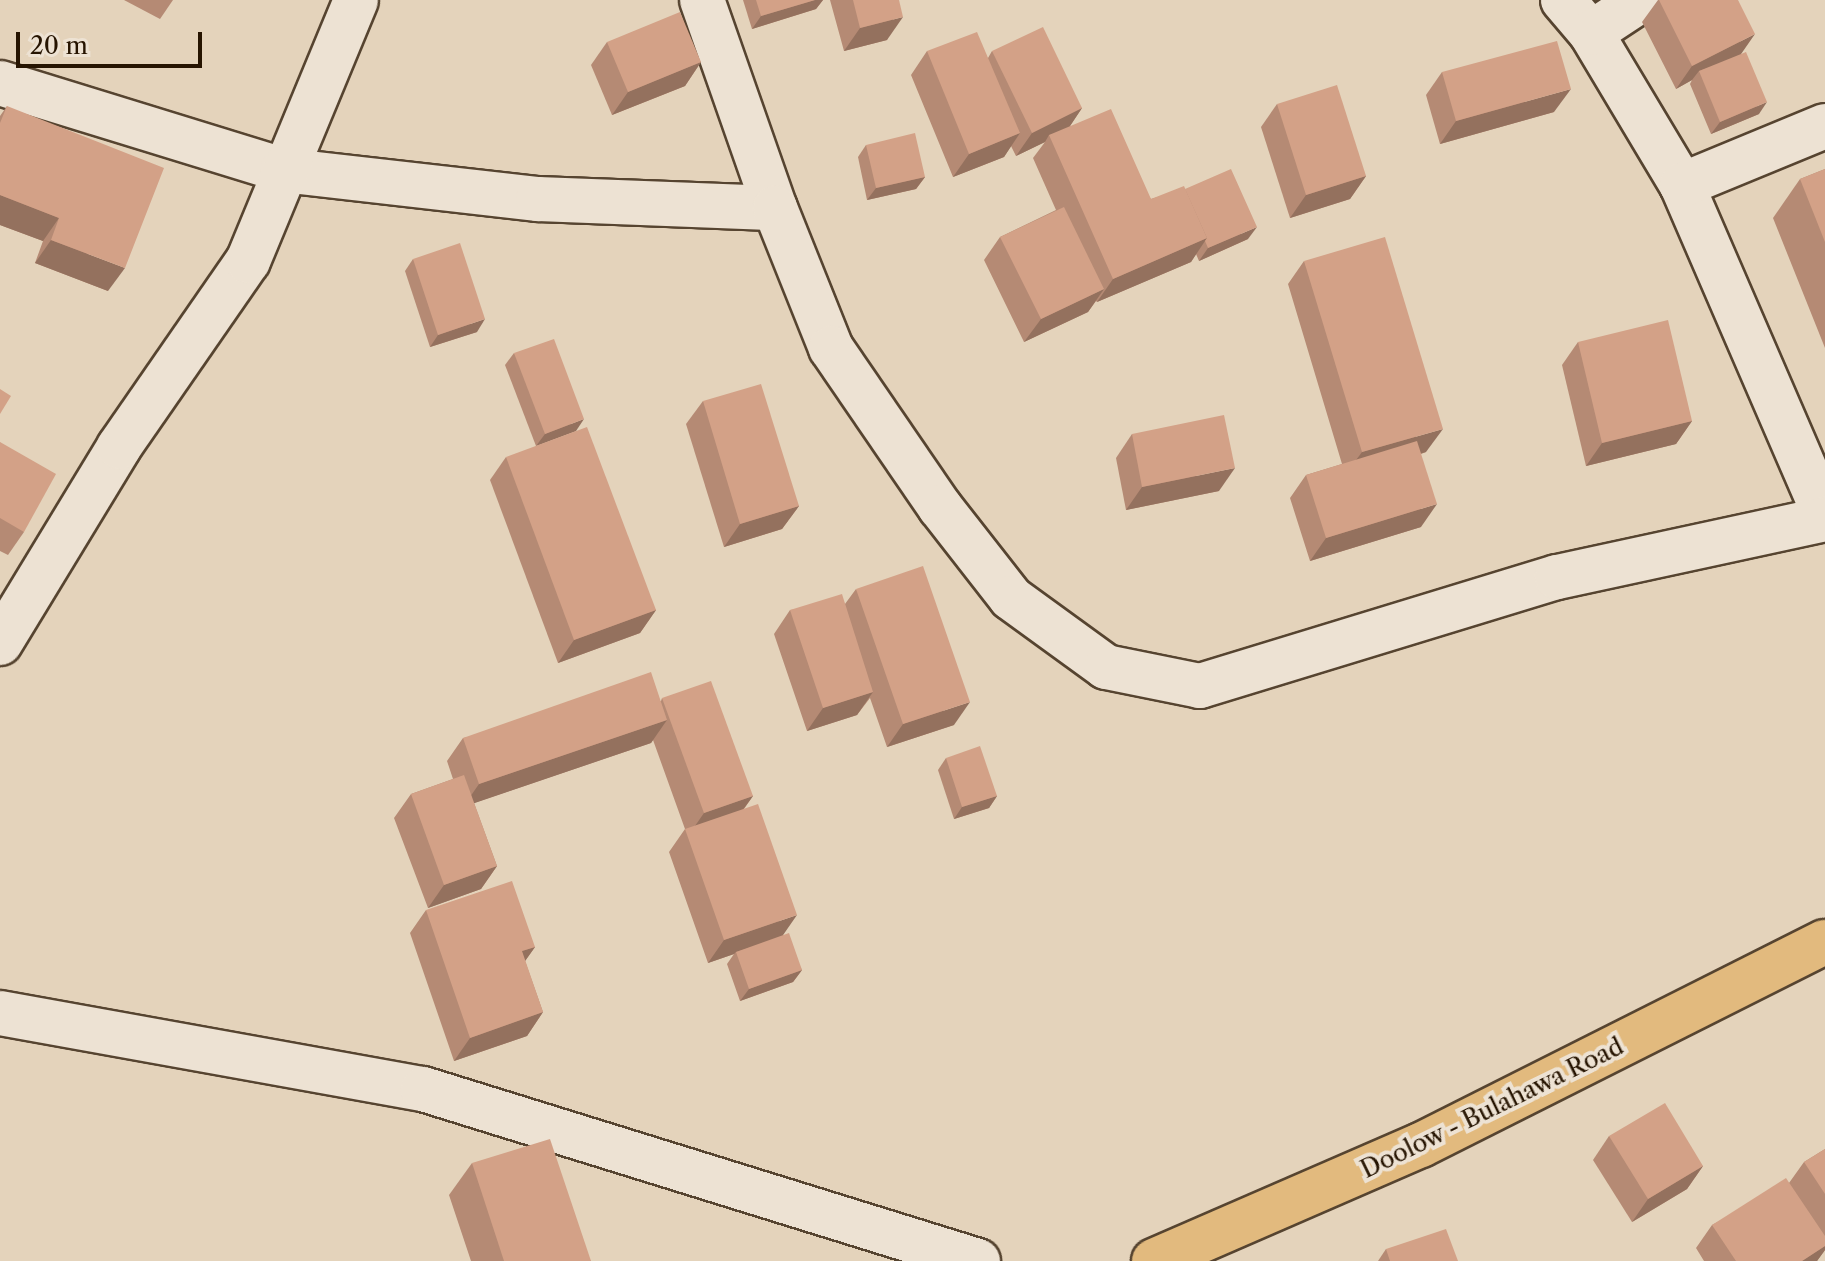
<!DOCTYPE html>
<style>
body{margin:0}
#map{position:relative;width:1825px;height:1261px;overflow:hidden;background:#e4d3bb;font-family:"Libre Caslon Text",serif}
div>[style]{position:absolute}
.roads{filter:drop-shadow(2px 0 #564430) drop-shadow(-2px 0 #564430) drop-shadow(0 2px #564430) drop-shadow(0 -2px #564430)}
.minor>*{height:44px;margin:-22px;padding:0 22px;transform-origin:22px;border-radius:22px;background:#ede2d3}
.major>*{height:44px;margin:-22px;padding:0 22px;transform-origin:22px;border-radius:22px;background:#e2ba7e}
.wall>*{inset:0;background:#b58a74}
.shaded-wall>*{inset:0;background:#94715e}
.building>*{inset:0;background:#d3a187}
span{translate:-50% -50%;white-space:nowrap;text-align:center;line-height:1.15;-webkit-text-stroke:8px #ede2d3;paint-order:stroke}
.street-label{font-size:24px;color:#261401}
.scale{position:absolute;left:16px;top:32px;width:186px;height:36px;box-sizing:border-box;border:4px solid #261401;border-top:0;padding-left:10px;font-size:24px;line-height:28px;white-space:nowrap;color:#261401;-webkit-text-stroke:6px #ede2d3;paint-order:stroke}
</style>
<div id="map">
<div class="roads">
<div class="minor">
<i style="left:702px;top:0;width:220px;rotate:70.7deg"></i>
<i style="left:1563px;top:0;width:43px;rotate:49.7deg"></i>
<i style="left:1591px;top:33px;width:177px;rotate:59.1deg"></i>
<i style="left:1682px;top:185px;width:360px;rotate:66.6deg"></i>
<i style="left:1591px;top:33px;width:60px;rotate:-33.4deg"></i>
<i style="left:0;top:83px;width:295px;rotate:17.1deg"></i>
<i style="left:282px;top:170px;width:258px;rotate:6.5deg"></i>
<i style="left:538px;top:199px;width:237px;rotate:2.2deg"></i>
<i style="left:775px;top:208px;width:151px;rotate:68.2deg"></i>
<i style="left:831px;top:348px;width:193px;rotate:55.6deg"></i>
<i style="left:940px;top:507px;width:115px;rotate:52deg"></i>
<i style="left:1011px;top:598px;width:117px;rotate:36deg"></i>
<i style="left:1106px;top:667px;width:96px;rotate:11.4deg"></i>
<i style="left:1200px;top:686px;width:373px;rotate:-17deg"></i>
<i style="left:1557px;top:577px;width:274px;rotate:-12.2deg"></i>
<i style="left:1682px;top:185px;width:155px;rotate:-22.4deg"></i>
<i style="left:0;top:643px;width:229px;rotate:-58.7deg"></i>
<i style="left:119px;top:447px;width:226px;rotate:-55.3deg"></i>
<i style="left:248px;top:261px;width:282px;rotate:-67.5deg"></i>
<i style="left:0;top:1013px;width:430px;rotate:10.2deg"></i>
<i style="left:423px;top:1089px;width:581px;rotate:17.22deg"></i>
</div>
<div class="major">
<i style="left:1154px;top:1261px;width:291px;rotate:-23.5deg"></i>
<i style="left:1421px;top:1145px;width:452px;rotate:-26.7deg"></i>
</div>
</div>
<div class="wall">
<i style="clip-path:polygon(124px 0,173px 0,160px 19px)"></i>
<i style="clip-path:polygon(743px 0,823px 0,816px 9px,752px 29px)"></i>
<i style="clip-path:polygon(830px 0,901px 0,899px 0,887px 40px,844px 51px)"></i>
<i style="clip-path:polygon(1658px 0,1738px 0,1741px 54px,1759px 114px,1711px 134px,1690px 84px,1692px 80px,1676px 89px,1642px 22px)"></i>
<i style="clip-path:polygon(607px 42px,701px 62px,685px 86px,612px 115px,591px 65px)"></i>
<i style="clip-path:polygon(927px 51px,988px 58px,992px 51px,1082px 108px,1070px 126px,1151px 199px,1185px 189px,1248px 239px,1199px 261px,1196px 254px,1191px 262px,1097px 302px,1096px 301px,1088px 312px,1024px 342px,984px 260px,1000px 237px,1056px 210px,1033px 158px,1045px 142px,1016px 156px,1011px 146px,1004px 157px,953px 177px,911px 75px)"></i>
<i style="clip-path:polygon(1442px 72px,1554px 112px,1440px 144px,1426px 95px)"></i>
<i style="clip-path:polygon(1277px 104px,1366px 176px,1350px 199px,1290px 218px,1261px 127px)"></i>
<i style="clip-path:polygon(7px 106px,108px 291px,35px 263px,43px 241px,0 225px,0 116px)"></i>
<i style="clip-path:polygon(866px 145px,925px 177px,916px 189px,867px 200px,858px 157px)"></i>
<i style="clip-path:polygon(1825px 169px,1825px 348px,1773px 218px,1800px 179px)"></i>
<i style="clip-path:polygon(413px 259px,477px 332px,430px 347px,405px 271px)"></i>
<i style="clip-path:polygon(1304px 261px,1426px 452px,1421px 454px,1421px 527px,1310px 561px,1290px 498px,1306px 475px,1342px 464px,1288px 284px)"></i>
<i style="clip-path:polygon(1578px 342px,1692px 421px,1676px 444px,1586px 466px,1562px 365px)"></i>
<i style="clip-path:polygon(514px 353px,576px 431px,536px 446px,505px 365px)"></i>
<i style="clip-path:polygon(703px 401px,799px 506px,782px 529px,724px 547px,686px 424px)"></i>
<i style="clip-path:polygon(1132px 434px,1219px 491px,1126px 510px,1116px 458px)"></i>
<i style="clip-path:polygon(0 442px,24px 532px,8px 555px,0 551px)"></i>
<i style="clip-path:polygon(506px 457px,656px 610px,640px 633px,558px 663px,490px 480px)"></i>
<i style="clip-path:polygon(856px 589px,954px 725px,887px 747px,870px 698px,857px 715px,807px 731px,774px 634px,790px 610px,845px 604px)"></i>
<i style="clip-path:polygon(662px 698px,753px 796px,744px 809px,783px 935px,802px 970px,793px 982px,740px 1001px,727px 964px,734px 954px,708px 963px,669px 852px,685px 829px,653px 740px,651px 743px,474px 803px,497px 866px,481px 889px,428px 908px,394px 818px,411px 794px,453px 779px,447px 761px,463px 738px,661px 701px)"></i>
<i style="clip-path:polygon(946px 758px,997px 796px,989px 808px,954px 819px,938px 770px)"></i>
<i style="clip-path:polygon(426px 910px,535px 947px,525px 961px,543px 1012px,527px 1036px,454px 1061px,410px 933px)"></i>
<i style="clip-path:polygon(1609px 1136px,1703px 1166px,1687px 1189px,1632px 1222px,1593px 1160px)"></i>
<i style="clip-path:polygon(1825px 1149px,1825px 1250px,1817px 1261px,1704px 1261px,1696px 1248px,1712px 1225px,1789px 1183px,1804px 1162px)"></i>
<i style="clip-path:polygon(472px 1163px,591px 1261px,471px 1261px,449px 1195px)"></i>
<i style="clip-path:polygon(1386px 1249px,1458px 1261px,1378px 1261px)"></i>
</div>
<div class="shaded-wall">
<i style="clip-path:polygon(815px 0,823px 0,816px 9px,752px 29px,761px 16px)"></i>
<i style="clip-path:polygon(903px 17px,887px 40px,844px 51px,860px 28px)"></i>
<i style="clip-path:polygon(1755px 34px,1739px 57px,1699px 71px,1692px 80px,1676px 89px,1692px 66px)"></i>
<i style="clip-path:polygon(701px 62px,685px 86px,612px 115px,628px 92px)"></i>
<i style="clip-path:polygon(1571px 89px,1554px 112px,1440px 144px,1456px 121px)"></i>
<i style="clip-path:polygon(1767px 102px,1759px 114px,1711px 134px,1720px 122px)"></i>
<i style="clip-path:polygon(1082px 108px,1066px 132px,1049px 135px,1045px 142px,1016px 156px,1032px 133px)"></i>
<i style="clip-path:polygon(1020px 133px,1004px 157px,953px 177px,969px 154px)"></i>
<i style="clip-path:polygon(1366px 176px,1350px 199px,1290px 218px,1306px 195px)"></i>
<i style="clip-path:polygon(925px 177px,916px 189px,867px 200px,876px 188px)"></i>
<i style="clip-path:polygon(0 195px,59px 218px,43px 241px,0 225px)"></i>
<i style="clip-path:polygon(1257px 227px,1248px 239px,1199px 261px,1208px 248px)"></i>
<i style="clip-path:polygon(1207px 238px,1191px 262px,1097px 302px,1113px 279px)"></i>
<i style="clip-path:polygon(51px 240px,125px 268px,108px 291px,35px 263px)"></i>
<i style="clip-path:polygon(1104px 289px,1088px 312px,1024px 342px,1041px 319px)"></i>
<i style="clip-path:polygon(485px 319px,477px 332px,430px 347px,438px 335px)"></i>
<i style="clip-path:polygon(584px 419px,576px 431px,536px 446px,545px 434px)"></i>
<i style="clip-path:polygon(1692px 421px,1676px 444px,1586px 466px,1602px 443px)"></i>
<i style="clip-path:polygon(1443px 429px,1426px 452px,1345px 475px,1362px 452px)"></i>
<i style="clip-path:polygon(1235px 468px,1219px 491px,1126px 510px,1142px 487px)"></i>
<i style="clip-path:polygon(1437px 504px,1421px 527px,1310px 561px,1326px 538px)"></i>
<i style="clip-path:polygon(799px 506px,782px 529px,724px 547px,740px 524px)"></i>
<i style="clip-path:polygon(656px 610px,640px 633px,558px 663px,574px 640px)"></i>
<i style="clip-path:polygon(873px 692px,857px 715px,807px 731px,823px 708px)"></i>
<i style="clip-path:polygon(970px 702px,954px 725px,887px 747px,903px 724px)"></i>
<i style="clip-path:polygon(667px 720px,651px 743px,463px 807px,479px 784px)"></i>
<i style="clip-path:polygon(753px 796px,736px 819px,688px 836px,704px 813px)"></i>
<i style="clip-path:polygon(997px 796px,989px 808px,954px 819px,962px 807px)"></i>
<i style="clip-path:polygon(497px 866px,481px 889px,428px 908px,444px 885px)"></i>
<i style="clip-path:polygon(797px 915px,781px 938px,736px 952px,734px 954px,708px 963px,724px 940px)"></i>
<i style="clip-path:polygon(535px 947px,518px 971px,522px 951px)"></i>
<i style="clip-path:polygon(802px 970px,793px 982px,740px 1001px,749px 989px)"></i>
<i style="clip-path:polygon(543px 1012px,527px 1036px,454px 1061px,470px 1038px)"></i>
<i style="clip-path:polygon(1703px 1166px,1687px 1189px,1632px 1222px,1648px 1199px)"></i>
<i style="clip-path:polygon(1825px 1246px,1825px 1250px,1817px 1261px,1802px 1261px)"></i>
</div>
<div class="building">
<i style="clip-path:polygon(756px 0,815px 0,761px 16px)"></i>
<i style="clip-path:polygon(853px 0,899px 0,903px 17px,860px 28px)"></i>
<i style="clip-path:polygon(1659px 0,1738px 0,1755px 34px,1692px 66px)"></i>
<i style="clip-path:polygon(680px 12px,701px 62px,628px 92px,607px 42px)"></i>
<i style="clip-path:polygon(1043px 27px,1082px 108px,1032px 133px,992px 51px)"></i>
<i style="clip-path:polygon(977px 32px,1020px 133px,969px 154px,927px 51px)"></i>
<i style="clip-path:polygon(1557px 41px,1571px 89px,1456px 121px,1442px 72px)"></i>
<i style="clip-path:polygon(1746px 52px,1767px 102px,1720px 122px,1699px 71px)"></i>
<i style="clip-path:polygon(1337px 85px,1366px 176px,1306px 195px,1277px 104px)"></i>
<i style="clip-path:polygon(7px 106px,164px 168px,125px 268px,51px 240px,59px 218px,0 195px,0 123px)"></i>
<i style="clip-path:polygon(1111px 109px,1151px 199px,1184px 186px,1207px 238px,1113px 279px,1049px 135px)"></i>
<i style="clip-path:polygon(915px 133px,925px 177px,876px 188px,866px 145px)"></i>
<i style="clip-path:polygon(1231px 169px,1257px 227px,1208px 248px,1205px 241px,1207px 238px,1185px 189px)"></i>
<i style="clip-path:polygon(1825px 169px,1825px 242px,1800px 179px)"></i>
<i style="clip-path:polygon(1064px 207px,1104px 289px,1041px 319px,1000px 237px)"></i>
<i style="clip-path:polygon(1385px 237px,1443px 429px,1362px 452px,1304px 261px)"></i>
<i style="clip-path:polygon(460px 243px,485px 319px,438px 335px,413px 259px)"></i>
<i style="clip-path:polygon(1668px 320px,1692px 421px,1602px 443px,1578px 342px)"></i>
<i style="clip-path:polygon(554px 339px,584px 419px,545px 434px,514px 353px)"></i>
<i style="clip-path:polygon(761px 384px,799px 506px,740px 524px,703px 401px)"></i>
<i style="clip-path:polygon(0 389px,11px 396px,0 414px)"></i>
<i style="clip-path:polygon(1224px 415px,1235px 468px,1142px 487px,1132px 434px)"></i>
<i style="clip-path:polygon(587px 427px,656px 610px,574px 640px,506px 457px)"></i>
<i style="clip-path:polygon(1417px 441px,1437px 504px,1326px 538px,1306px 475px)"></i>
<i style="clip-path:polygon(0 442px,56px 474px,24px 532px,0 518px)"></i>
<i style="clip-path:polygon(923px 566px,970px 702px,903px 724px,856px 589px)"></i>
<i style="clip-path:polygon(842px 594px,873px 692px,823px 708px,790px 610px)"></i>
<i style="clip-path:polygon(651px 672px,667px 720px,479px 784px,463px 738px)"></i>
<i style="clip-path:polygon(711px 681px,753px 796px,704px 813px,662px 698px)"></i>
<i style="clip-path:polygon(980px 746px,997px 796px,962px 807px,946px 758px)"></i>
<i style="clip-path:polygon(464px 775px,497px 866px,444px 885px,411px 794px)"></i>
<i style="clip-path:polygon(758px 804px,797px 915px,724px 940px,685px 829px)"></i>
<i style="clip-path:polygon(512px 881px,535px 947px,522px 951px,543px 1012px,470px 1038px,426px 910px)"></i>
<i style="clip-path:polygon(789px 933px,802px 970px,749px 989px,736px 952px)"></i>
<i style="clip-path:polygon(1665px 1103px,1703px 1166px,1648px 1199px,1609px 1136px)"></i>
<i style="clip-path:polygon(550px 1139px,591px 1261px,504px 1261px,472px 1163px)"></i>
<i style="clip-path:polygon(1825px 1149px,1825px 1194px,1804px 1162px)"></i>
<i style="clip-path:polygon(1786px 1178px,1825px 1236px,1825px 1246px,1802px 1261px,1736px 1261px,1712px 1225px)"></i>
<i style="clip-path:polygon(1446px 1229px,1458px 1261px,1390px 1261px,1386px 1249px)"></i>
</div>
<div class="street-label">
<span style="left:1492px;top:1108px;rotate:-26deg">Doolow - Bulahawa Road</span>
</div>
<div class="scale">20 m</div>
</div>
